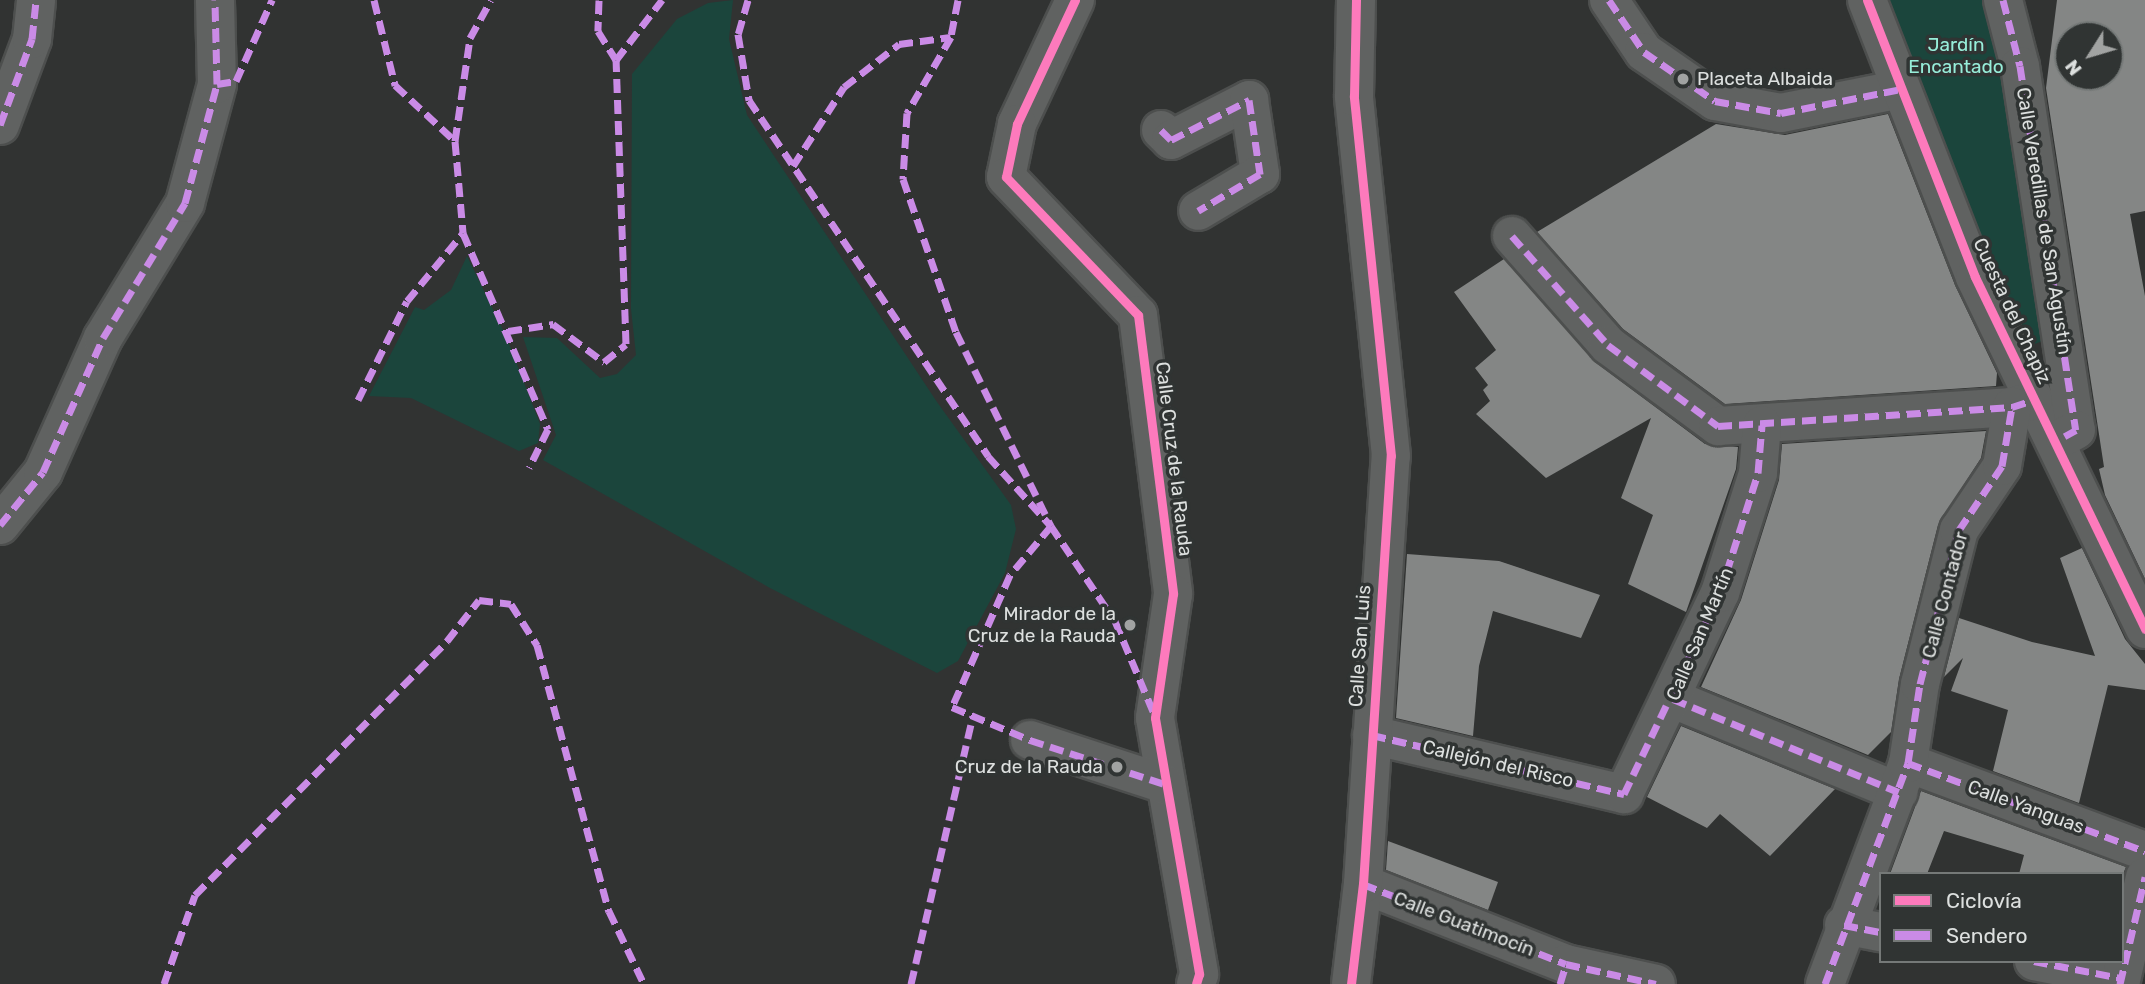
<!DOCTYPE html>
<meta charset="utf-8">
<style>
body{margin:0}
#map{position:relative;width:2145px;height:984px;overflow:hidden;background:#313332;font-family:Rubik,sans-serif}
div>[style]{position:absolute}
.green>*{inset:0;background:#1b453c}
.building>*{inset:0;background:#848685}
.roads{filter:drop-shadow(2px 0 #4d4f4e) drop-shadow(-2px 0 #4d4f4e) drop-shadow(0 2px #4d4f4e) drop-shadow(0 -2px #4d4f4e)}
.minor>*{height:38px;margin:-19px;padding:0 19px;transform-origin:19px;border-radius:19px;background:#606261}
.quiet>*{height:7px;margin-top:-3.5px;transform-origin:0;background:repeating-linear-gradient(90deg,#ca8be6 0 14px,transparent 0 21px)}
.cycleway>*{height:9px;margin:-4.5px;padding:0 4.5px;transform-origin:4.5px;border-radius:4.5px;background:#fd7abc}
.dots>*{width:19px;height:19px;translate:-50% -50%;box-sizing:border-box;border:4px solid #303433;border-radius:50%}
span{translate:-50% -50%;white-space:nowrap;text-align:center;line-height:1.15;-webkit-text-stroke:7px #303433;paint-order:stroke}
.park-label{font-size:19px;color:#97edd9}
.poi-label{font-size:19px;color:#dde0df}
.left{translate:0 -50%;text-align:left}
.right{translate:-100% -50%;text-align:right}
.street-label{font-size:19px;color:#dde0df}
.legend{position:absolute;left:1879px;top:872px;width:245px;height:91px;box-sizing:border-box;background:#303433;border:2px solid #757978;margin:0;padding:9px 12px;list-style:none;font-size:21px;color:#dde0df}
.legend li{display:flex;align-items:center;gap:14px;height:35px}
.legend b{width:35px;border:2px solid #757978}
.north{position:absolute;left:2054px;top:21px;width:70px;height:70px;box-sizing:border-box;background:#303433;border:2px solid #757978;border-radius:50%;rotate:233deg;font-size:19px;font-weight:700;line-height:28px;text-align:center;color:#dde0df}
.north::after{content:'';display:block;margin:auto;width:24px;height:32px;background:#a1a3a2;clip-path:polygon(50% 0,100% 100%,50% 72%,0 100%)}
</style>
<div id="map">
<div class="green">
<i style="clip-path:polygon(733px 0,729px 39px,747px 115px,937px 402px,1011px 505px,1016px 529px,1005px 573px,958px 661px,937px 673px,770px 588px,543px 460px,556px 435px,523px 337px,557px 338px,600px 378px,617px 374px,636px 355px,631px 309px,632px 74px,677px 19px,708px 3px)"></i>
<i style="clip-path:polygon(1889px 0,1989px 0,2053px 337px,2024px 348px,1914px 80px)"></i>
<i style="clip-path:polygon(467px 256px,506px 336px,540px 424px,538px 443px,519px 451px,411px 398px,369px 396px,415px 307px,424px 310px,451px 290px)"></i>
</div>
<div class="building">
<i style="clip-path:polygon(evenodd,2057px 0,2145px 0,2145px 211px,2130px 214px,2145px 296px,2145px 579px,2105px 495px,2099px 469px,2104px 467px,2046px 88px,2057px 0,2068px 35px,2110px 35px,2110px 77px,2068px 77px,2068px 35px)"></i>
<i style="clip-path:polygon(1888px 114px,1955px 285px,1997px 373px,1996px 386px,1725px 404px,1623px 329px,1537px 232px,1716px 124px,1785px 135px)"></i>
<i style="clip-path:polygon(1504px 259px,1595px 362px,1705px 444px,1738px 447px,1736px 469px,1686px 612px,1628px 584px,1653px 515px,1621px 498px,1651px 418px,1546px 478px,1476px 414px,1490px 401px,1483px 390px,1488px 385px,1475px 368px,1496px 350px,1454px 292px)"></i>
<i style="clip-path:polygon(1986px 431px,1981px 458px,1938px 525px,1899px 679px,1891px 732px,1868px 755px,1701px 687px,1741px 600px,1779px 480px,1782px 444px)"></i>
<i style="clip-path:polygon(2082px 548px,2125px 639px,2145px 664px,2145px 690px,2108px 685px,2079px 803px,1993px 771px,2008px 710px,1951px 691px,1963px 658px,1944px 677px,1959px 618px,2032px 642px,2095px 656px,2060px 558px)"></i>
<i style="clip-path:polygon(1407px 554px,1499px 561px,1600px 595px,1581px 638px,1493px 611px,1479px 666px,1473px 736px,1396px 718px)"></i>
<i style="clip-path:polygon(1681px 726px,1835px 789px,1770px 856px,1720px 814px,1707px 828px,1647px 797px)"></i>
<i style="clip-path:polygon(1921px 791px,2126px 867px,2123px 874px,2019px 874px,2024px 855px,1944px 831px,1927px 874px,1890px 874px)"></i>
<i style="clip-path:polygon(1388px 841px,1498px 882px,1488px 910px,1386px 870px)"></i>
</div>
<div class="roads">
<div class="minor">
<i style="left:1075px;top:0;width:137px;rotate:115.1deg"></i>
<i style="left:1017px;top:124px;width:54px;rotate:101.7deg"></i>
<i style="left:1006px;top:177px;width:191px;rotate:46.3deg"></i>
<i style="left:1138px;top:315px;width:281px;rotate:82.8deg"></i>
<i style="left:1173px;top:594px;width:125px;rotate:98.3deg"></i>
<i style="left:1155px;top:718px;width:260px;rotate:80.2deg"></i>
<i style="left:1199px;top:974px;width:10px;rotate:107deg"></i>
<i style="left:1609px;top:0;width:63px;rotate:56.1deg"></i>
<i style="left:1644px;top:52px;width:86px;rotate:34.6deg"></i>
<i style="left:1715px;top:101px;width:67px;rotate:10.3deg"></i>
<i style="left:1781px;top:113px;width:122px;rotate:-11.3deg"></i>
<i style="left:1867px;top:0;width:297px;rotate:68.7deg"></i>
<i style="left:1975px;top:277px;width:391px;rotate:64.2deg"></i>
<i style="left:2003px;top:0;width:68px;rotate:75.6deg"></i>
<i style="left:2020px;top:66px;width:368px;rotate:81.3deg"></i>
<i style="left:2076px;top:430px;width:13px;rotate:151deg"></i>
<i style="left:0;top:125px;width:92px;rotate:-69.6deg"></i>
<i style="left:32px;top:39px;width:39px;rotate:-84deg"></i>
<i style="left:1161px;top:130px;width:14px;rotate:45deg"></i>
<i style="left:1171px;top:140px;width:88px;rotate:-27.1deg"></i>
<i style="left:1249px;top:100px;width:75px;rotate:81.5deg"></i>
<i style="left:1260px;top:174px;width:72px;rotate:149.2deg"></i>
<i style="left:1512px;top:236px;width:145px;rotate:48.6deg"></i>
<i style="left:1608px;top:345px;width:137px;rotate:36.4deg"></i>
<i style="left:1718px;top:426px;width:295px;rotate:-3.7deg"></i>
<i style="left:2012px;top:407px;width:22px;rotate:-18deg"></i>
<i style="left:0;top:525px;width:68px;rotate:-50.9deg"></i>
<i style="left:43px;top:472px;width:147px;rotate:-65.9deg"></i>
<i style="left:103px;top:338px;width:158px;rotate:-58.7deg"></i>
<i style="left:185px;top:203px;width:123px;rotate:-74.9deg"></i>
<i style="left:217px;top:84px;width:84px;rotate:-91.4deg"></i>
<i style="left:1673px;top:699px;width:244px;rotate:22.4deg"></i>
<i style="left:1372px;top:735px;width:259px;rotate:13.2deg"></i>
<i style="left:1624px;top:794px;width:223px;rotate:-64.5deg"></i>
<i style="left:1720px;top:593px;width:126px;rotate:-72.4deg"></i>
<i style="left:1758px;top:473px;width:48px;rotate:-85.2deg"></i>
<i style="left:1030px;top:740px;width:142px;rotate:18.1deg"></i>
<i style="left:1908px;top:763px;width:253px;rotate:20.4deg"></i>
<i style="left:1363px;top:884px;width:218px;rotate:21.5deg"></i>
<i style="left:1566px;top:964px;width:92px;rotate:12.5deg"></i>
<i style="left:1844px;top:925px;width:38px;rotate:11deg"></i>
<i style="left:2034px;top:961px;width:89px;rotate:11.1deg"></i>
<i style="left:1351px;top:984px;width:101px;rotate:-83.2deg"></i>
<i style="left:1363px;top:884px;width:429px;rotate:-86.3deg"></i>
<i style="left:1391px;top:456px;width:362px;rotate:-95.9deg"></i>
<i style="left:1354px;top:96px;width:96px;rotate:-88.8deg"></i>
<i style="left:1825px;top:984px;width:236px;rotate:-69.4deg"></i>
<i style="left:1908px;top:763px;width:80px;rotate:-81.4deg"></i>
<i style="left:1920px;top:684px;width:159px;rotate:-75.8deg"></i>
<i style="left:1959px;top:530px;width:77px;rotate:-56.1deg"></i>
<i style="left:2002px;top:466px;width:60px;rotate:-80.4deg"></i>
<i style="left:2120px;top:984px;width:110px;rotate:-76.8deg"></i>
</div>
</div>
<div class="quiet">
<i style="left:374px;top:0;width:88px;rotate:76.1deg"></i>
<i style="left:395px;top:85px;width:82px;rotate:43deg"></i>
<i style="left:455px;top:141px;width:92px;rotate:85deg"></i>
<i style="left:463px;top:233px;width:214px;rotate:66.6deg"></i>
<i style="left:548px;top:429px;width:43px;rotate:116deg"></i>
<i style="left:599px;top:0;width:31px;rotate:92deg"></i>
<i style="left:598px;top:31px;width:34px;rotate:58deg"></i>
<i style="left:616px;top:60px;width:76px;rotate:-52.5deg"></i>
<i style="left:748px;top:0;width:35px;rotate:106deg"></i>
<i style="left:738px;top:34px;width:67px;rotate:80.5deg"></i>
<i style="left:749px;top:100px;width:429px;rotate:56.1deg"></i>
<i style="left:988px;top:456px;width:94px;rotate:48deg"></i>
<i style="left:1051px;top:526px;width:64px;rotate:129.9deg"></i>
<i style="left:1010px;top:575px;width:144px;rotate:113.7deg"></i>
<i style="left:952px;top:707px;width:85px;rotate:22.9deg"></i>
<i style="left:1030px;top:740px;width:142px;rotate:18.1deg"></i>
<i style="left:958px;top:0;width:38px;rotate:101deg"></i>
<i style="left:951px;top:37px;width:88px;rotate:120.1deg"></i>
<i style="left:907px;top:113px;width:66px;rotate:93.5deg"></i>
<i style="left:903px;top:179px;width:162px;rotate:70.9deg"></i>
<i style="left:956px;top:332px;width:216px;rotate:63.9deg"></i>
<i style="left:1051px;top:526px;width:115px;rotate:56deg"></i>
<i style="left:1115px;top:621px;width:98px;rotate:67.1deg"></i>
<i style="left:1609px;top:0;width:63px;rotate:56.1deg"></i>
<i style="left:1644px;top:52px;width:86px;rotate:34.6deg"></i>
<i style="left:1715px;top:101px;width:67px;rotate:10.3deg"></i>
<i style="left:1781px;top:113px;width:122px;rotate:-11.3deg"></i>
<i style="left:2003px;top:0;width:68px;rotate:75.6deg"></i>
<i style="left:2020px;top:66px;width:368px;rotate:81.3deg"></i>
<i style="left:2076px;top:430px;width:13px;rotate:151deg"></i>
<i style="left:217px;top:84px;width:19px;rotate:-9deg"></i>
<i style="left:236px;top:81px;width:89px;rotate:-66deg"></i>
<i style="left:0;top:125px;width:92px;rotate:-69.6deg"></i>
<i style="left:32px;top:39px;width:39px;rotate:-84deg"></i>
<i style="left:1161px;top:130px;width:14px;rotate:45deg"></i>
<i style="left:1171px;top:140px;width:88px;rotate:-27.1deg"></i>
<i style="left:1249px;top:100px;width:75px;rotate:81.5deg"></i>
<i style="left:1260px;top:174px;width:72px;rotate:149.2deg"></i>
<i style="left:455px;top:141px;width:104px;rotate:-81.7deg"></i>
<i style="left:470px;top:38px;width:43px;rotate:-61.1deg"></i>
<i style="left:793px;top:166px;width:94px;rotate:-57.2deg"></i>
<i style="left:844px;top:87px;width:70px;rotate:-38deg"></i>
<i style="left:899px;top:44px;width:52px;rotate:-7.7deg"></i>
<i style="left:1512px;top:236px;width:145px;rotate:48.6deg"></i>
<i style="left:1608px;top:345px;width:137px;rotate:36.4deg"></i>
<i style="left:1718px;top:426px;width:295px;rotate:-3.7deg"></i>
<i style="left:2012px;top:407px;width:22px;rotate:-18deg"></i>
<i style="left:508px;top:331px;width:46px;rotate:-8.8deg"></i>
<i style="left:553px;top:324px;width:64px;rotate:36.7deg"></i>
<i style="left:604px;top:362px;width:28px;rotate:-39deg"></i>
<i style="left:626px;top:344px;width:284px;rotate:-92deg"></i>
<i style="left:358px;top:400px;width:110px;rotate:-63.7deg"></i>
<i style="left:407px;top:301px;width:88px;rotate:-50.5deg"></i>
<i style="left:0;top:525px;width:68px;rotate:-50.9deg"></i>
<i style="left:43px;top:472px;width:147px;rotate:-65.9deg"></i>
<i style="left:103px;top:338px;width:158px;rotate:-58.7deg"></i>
<i style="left:185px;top:203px;width:123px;rotate:-74.9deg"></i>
<i style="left:217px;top:84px;width:84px;rotate:-91.4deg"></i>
<i style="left:1673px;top:699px;width:244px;rotate:22.4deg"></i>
<i style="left:1372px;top:735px;width:259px;rotate:13.2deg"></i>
<i style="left:1624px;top:794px;width:223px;rotate:-64.5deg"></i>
<i style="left:1720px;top:593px;width:126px;rotate:-72.4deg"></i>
<i style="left:1758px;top:473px;width:48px;rotate:-85.2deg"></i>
<i style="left:1908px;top:763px;width:253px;rotate:20.4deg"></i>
<i style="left:1363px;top:884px;width:218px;rotate:21.5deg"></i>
<i style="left:1566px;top:964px;width:92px;rotate:12.5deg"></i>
<i style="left:1844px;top:925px;width:38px;rotate:11deg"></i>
<i style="left:2034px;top:961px;width:89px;rotate:11.1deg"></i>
<i style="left:164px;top:984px;width:94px;rotate:-70.8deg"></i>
<i style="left:195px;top:895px;width:358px;rotate:-45.2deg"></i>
<i style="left:447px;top:641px;width:52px;rotate:-52deg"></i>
<i style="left:479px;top:600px;width:32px;rotate:7deg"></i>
<i style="left:511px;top:604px;width:49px;rotate:57.6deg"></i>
<i style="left:537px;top:645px;width:276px;rotate:74.9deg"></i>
<i style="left:609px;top:911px;width:81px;rotate:64.4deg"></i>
<i style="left:911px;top:984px;width:275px;rotate:-77deg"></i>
<i style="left:1560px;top:984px;width:21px;rotate:-73deg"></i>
<i style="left:1825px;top:984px;width:236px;rotate:-69.4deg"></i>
<i style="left:1908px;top:763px;width:80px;rotate:-81.4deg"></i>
<i style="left:1920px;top:684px;width:159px;rotate:-75.8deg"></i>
<i style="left:1959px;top:530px;width:77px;rotate:-56.1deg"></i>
<i style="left:2002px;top:466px;width:60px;rotate:-80.4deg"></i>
<i style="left:2120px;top:984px;width:110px;rotate:-76.8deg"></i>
</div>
<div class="cycleway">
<i style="left:1075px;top:0;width:137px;rotate:115.1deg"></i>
<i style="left:1017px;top:124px;width:54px;rotate:101.7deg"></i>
<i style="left:1006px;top:177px;width:191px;rotate:46.3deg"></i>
<i style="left:1138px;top:315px;width:281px;rotate:82.8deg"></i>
<i style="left:1173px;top:594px;width:125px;rotate:98.3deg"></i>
<i style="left:1155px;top:718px;width:260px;rotate:80.2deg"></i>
<i style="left:1199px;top:974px;width:10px;rotate:107deg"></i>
<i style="left:1867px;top:0;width:297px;rotate:68.7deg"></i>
<i style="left:1975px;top:277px;width:391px;rotate:64.2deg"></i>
<i style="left:1351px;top:984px;width:101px;rotate:-83.2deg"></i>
<i style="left:1363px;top:884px;width:429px;rotate:-86.3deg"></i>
<i style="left:1391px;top:456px;width:362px;rotate:-95.9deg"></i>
<i style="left:1354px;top:96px;width:96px;rotate:-88.8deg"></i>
</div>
<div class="dots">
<i style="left:1683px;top:79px;background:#a1a3a2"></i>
<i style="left:1130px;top:625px;background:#a1a3a2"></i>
<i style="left:1117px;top:767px;background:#a1a3a2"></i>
</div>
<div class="park-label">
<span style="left:1956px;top:56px">Jardín<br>Encantado</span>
</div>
<div class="poi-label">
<span class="left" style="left:1697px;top:79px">Placeta Albaida</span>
<span class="right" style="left:1116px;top:625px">Mirador de la<br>Cruz de la Rauda</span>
<span class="right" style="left:1103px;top:767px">Cruz de la Rauda</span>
</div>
<div class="street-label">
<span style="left:2044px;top:221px;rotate:81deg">Calle Veredillas de San Agustín</span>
<span style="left:2012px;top:311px;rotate:65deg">Cuesta del Chapiz</span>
<span style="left:1174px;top:459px;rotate:83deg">Calle Cruz de la Rauda</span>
<span style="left:1945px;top:595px;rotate:-75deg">Calle Contador</span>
<span style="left:1700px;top:634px;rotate:-67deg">Calle San Martín</span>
<span style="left:1360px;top:646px;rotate:-86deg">Calle San Luis</span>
<span style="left:1498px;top:764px;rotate:13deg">Callejón del Risco</span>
<span style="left:2026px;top:807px;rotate:20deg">Calle Yanguas</span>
<span style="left:1464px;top:924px;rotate:21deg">Calle Guatimocín</span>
</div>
<ul class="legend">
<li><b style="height:9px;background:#fd7abc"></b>Ciclovía</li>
<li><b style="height:9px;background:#ca8be6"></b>Sendero</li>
</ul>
<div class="north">N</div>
</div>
